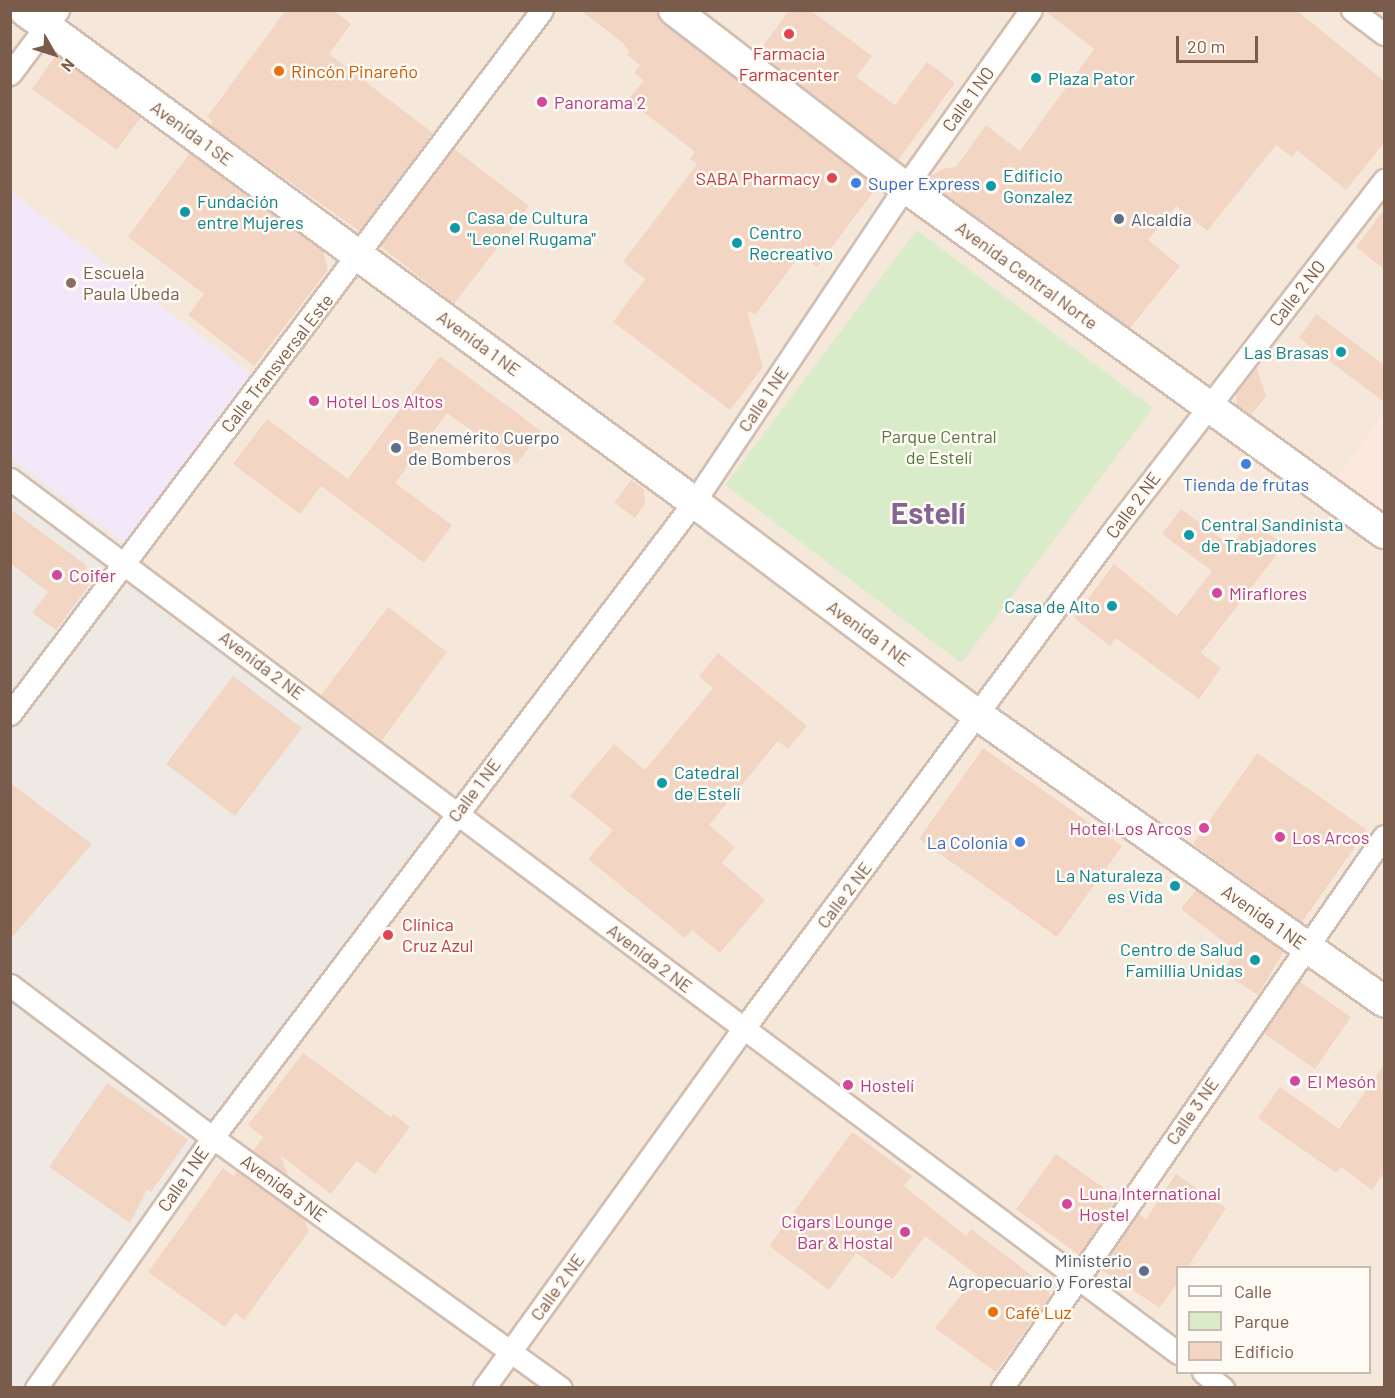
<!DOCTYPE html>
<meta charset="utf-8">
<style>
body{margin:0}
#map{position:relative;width:1395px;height:1398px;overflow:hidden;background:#fdf6ec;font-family:Barlow,sans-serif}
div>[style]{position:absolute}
.residential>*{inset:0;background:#f5e8da}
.commercial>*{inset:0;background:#fde8e0}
.industrial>*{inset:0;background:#efe9e4}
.education>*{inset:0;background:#f3e8fa}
.green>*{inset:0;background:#d8ecc9}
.building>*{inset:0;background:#f3d5c3}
.roads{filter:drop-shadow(2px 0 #d1beb0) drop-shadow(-2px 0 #d1beb0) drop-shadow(0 2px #d1beb0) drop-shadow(0 -2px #d1beb0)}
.street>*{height:21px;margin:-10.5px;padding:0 10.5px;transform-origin:10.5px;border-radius:10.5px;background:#fff}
.secondary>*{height:30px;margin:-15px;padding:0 15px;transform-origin:15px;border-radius:15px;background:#fff}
.dots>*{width:16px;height:16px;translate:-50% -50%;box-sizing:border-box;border:3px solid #fffaf3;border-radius:50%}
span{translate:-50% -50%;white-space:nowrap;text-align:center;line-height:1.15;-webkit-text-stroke:5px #fffaf3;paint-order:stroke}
.health-label{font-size:18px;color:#be3a42}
.right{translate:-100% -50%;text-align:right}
.left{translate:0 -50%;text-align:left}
.food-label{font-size:18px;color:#c56008}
.culture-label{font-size:18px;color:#0d838f}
.street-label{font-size:18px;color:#7a5c4d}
.hotel-label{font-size:18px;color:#b23c85}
.shop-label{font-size:18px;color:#366cbe}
.service-label{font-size:18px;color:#4e5e75}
.education-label{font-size:18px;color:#785e54}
.park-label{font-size:18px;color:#537a41}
.town-label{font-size:30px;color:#846695;font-weight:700}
.frame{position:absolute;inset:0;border:12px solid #7a5c4d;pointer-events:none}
.legend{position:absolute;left:1176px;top:1266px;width:195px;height:108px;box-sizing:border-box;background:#fffaf3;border:2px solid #cabbb1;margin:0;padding:8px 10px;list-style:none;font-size:18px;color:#7a5c4d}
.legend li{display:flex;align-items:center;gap:12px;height:30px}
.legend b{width:30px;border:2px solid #cabbb1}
.north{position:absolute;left:24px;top:24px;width:60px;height:60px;-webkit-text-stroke:4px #fffaf3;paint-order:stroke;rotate:129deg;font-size:16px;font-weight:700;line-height:24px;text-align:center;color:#7a5c4d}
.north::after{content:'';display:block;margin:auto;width:21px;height:27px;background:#7a5c4d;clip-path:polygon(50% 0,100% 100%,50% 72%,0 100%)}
.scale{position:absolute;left:1176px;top:36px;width:82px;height:27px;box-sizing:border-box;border:3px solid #7a5c4d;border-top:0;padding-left:8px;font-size:18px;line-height:21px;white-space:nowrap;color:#7a5c4d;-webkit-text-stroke:4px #fffaf3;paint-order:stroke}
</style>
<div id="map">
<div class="residential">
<i style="clip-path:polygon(evenodd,10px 11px,1384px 11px,1384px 1387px,11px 1387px,10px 11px,1178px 1268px,1370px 1268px,1370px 1372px,1178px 1372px,1178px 1268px)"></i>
</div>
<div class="commercial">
<i style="clip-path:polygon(1384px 413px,1384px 511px,1338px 477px)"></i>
</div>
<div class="industrial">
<i style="clip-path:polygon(10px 454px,457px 812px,38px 1388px,10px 1387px)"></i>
</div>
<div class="education">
<i style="clip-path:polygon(11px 192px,251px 374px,124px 542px,11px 457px)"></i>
</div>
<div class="green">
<i style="clip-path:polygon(917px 230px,1153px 408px,961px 663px,725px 485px)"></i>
</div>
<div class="building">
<i style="clip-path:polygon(286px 10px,333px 10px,351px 24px,329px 54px,433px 133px,359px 231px,210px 125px,213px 122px,207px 117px)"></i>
<i style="clip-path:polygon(580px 10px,657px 10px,664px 24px,877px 187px,817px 267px,800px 255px,756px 314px,747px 311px,763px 367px,730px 410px,613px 322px,645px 279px,623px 262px,697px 164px,690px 159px,695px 152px,628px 100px,644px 80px,634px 73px,640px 65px,627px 55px,629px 52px,623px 43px)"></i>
<i style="clip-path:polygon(789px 10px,810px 10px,872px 56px,856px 77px,895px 105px,927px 62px,955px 83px,898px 160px,758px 53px)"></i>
<i style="clip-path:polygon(1044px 10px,1296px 10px,1384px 81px,1384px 143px,1346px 190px,1297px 150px,1292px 157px,1276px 145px,1207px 231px,1176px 206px,1148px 240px,1180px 266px,1130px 328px,925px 180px,942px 169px,956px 167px,986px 125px,1020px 151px,1094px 49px)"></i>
<i style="clip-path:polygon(56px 55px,141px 117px,117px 150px,32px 89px)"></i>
<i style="clip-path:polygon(453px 148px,529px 206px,454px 304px,380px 246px)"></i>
<i style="clip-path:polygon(190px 153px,323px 251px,328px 270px,254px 366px,188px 315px,204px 294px,128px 237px)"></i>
<i style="clip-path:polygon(1384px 210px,1384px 269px,1356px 247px)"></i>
<i style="clip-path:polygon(1316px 314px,1384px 365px,1384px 402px,1299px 338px)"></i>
<i style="clip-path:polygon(440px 356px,541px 431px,517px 464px,447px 413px,395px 483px,452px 525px,424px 563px,321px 486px,300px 514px,233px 464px,267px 419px,348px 479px)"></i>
<i style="clip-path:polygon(1256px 366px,1266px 396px,1251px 415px,1237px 406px,1236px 392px)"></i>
<i style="clip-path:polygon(631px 480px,644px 489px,645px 504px,635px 518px,614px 503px)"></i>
<i style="clip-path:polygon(10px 509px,86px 565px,90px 584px,56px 630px,32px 613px,48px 592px,10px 563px)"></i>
<i style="clip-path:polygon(1181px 509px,1231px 546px,1251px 520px,1284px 545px,1201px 653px,1221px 668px,1199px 699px,1116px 638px,1110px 646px,1074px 618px,1114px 564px,1177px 616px,1212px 571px,1162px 534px)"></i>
<i style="clip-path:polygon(388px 607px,447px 652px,382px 740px,321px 695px)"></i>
<i style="clip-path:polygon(718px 653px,807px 726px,788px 749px,778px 741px,709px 825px,735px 847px,722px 863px,765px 900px,720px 953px,692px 930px,685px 938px,588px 859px,613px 830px,570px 796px,614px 744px,645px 770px,713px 688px,699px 676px)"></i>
<i style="clip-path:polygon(233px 676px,302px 728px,235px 816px,166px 764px)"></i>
<i style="clip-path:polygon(983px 748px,1122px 846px,1057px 937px,919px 839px)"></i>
<i style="clip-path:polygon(1257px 753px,1367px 830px,1302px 922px,1193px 844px)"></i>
<i style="clip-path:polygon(10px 783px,92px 844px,10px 940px)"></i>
<i style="clip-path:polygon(1196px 890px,1284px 951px,1258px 995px,1222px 972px,1236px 951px,1181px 909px)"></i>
<i style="clip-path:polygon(1299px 981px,1351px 1017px,1315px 1069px,1263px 1033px)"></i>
<i style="clip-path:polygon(303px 1053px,391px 1117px,393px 1114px,410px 1127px,375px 1174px,357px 1161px,331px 1194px,281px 1156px,288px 1176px,253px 1151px,263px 1137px,248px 1125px)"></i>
<i style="clip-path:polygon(1384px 1065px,1384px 1173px,1372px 1190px,1341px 1167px,1336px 1173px,1258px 1118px,1280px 1087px,1339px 1129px)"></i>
<i style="clip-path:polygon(107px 1083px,188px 1140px,151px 1192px,147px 1189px,130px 1223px,49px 1167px)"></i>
<i style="clip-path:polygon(852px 1132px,912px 1176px,904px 1186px,966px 1236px,971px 1229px,1048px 1288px,1050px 1296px,996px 1372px,935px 1328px,977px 1275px,925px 1236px,893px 1279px,856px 1253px,829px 1290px,769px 1246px)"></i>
<i style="clip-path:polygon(1056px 1154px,1118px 1198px,1079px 1255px,1016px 1209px)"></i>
<i style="clip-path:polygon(223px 1168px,234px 1176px,237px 1171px,304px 1219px,309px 1231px,244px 1320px,235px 1313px,225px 1327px,148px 1272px)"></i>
<i style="clip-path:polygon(1176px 1174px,1226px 1208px,1187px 1268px,1178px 1268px,1178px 1281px,1160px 1308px,1100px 1269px,1138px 1213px,1146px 1219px)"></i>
</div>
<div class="roads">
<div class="street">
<i style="left:1352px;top:10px;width:40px;rotate:37deg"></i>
<i style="left:10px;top:74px;width:80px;rotate:-53.1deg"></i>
<i style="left:10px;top:479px;width:1459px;rotate:36.81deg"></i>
<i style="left:10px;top:714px;width:882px;rotate:-52.92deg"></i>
<i style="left:10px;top:985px;width:249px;rotate:37deg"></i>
<i style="left:209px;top:1135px;width:433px;rotate:35.7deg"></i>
<i style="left:1203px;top:1372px;width:26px;rotate:39deg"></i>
<i style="left:36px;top:1388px;width:307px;rotate:-54.8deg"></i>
<i style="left:213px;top:1137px;width:797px;rotate:-52.86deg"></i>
<i style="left:694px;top:502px;width:379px;rotate:-56.2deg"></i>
<i style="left:905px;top:187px;width:217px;rotate:-54.6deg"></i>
<i style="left:484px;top:1388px;width:444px;rotate:-54.2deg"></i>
<i style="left:744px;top:1028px;width:623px;rotate:-53.42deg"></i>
<i style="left:1115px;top:528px;width:440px;rotate:-52.3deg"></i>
<i style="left:1002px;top:1388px;width:671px;rotate:-55.32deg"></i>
</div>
<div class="secondary">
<i style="left:24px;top:10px;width:831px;rotate:36.29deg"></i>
<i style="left:694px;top:502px;width:355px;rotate:36.9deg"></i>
<i style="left:978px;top:715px;width:497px;rotate:35.2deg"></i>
<i style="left:674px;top:10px;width:291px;rotate:37.5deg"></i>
<i style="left:905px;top:187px;width:591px;rotate:35.84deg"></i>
</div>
</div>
<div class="dots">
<i style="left:789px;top:34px;background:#e0444e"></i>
<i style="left:279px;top:71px;background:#e8710a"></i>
<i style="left:1036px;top:78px;background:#0f9aa8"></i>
<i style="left:542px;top:102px;background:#d1479c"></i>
<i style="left:832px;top:178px;background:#e0444e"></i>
<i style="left:856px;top:183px;background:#3f7fe0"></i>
<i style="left:991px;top:186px;background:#0f9aa8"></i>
<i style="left:185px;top:212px;background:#0f9aa8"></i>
<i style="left:1119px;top:219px;background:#5c6f8a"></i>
<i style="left:455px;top:228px;background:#0f9aa8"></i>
<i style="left:737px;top:243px;background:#0f9aa8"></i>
<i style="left:71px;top:283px;background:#8d6e63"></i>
<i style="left:1341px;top:352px;background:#0f9aa8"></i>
<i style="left:314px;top:401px;background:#d1479c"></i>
<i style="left:396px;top:448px;background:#5c6f8a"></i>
<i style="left:1246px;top:464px;background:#3f7fe0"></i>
<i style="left:1189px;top:535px;background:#0f9aa8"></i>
<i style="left:57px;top:575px;background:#d1479c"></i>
<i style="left:1217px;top:593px;background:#d1479c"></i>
<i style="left:1112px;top:606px;background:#0f9aa8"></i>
<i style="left:662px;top:783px;background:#0f9aa8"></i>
<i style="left:1204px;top:828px;background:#d1479c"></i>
<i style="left:1280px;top:837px;background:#d1479c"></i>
<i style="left:1020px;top:842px;background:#3f7fe0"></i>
<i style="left:1175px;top:886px;background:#0f9aa8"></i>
<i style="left:388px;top:935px;background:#e0444e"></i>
<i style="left:1255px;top:960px;background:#0f9aa8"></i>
<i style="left:1295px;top:1081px;background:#d1479c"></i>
<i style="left:848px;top:1085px;background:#d1479c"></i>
<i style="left:1067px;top:1204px;background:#d1479c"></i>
<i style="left:905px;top:1232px;background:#d1479c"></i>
<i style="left:1144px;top:1271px;background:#5c6f8a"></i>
<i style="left:993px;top:1312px;background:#e8710a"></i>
</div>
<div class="health-label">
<span style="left:789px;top:64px">Farmacia<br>Farmacenter</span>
<span class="right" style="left:820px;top:178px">SABA Pharmacy</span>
<span class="left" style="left:402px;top:935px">Clínica<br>Cruz Azul</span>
</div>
<div class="food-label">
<span class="left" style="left:291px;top:71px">Rincón Pinareño</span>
<span class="left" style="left:1005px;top:1312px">Café Luz</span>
</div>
<div class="culture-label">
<span class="left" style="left:1048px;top:78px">Plaza Pator</span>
<span class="left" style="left:1003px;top:186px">Edificio<br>Gonzalez</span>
<span class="left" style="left:197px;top:212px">Fundación<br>entre Mujeres</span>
<span class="left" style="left:467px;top:228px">Casa de Cultura<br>"Leonel Rugama"</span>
<span class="left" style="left:749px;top:243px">Centro<br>Recreativo</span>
<span class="right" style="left:1329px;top:352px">Las Brasas</span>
<span class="left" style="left:1201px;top:535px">Central Sandinista<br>de Trabjadores</span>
<span class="right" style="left:1100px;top:606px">Casa de Alto</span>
<span class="left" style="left:674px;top:783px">Catedral<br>de Estelí</span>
<span class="right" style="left:1163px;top:886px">La Naturaleza<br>es Vida</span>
<span class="right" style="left:1243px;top:960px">Centro de Salud<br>Famillia Unidas</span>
</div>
<div class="street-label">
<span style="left:968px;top:99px;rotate:-54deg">Calle 1 NO</span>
<span style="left:192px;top:133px;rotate:36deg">Avenida 1 SE</span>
<span style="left:1027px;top:275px;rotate:36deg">Avenida Central Norte</span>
<span style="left:1297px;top:293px;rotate:-52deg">Calle 2 NO</span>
<span style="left:479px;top:343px;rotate:36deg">Avenida 1 NE</span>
<span style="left:277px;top:363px;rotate:-52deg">Calle Transversal Este</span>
<span style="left:763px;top:399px;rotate:-56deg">Calle 1 NE</span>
<span style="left:1133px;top:505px;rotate:-53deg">Calle 2 NE</span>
<span style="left:869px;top:633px;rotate:36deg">Avenida 1 NE</span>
<span style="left:262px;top:665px;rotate:37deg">Avenida 2 NE</span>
<span style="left:474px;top:790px;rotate:-53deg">Calle 1 NE</span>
<span style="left:844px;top:895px;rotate:-53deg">Calle 2 NE</span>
<span style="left:1264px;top:917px;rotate:35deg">Avenida 1 NE</span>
<span style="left:650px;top:958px;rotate:37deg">Avenida 2 NE</span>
<span style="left:1192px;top:1111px;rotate:-55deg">Calle 3 NE</span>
<span style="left:183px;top:1179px;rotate:-55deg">Calle 1 NE</span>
<span style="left:284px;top:1188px;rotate:36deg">Avenida 3 NE</span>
<span style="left:557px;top:1287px;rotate:-54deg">Calle 2 NE</span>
</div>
<div class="hotel-label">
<span class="left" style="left:554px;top:102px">Panorama 2</span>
<span class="left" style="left:326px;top:401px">Hotel Los Altos</span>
<span class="left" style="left:69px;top:575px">Coifer</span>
<span class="left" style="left:1229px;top:593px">Miraflores</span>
<span class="right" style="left:1192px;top:828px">Hotel Los Arcos</span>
<span class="left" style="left:1292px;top:837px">Los Arcos</span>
<span class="left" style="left:1307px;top:1081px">El Mesón</span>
<span class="left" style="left:860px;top:1085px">Hostelí</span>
<span class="left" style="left:1079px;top:1204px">Luna International<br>Hostel</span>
<span class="right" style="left:893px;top:1232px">Cigars Lounge<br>Bar &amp; Hostal</span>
</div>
<div class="shop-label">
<span class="left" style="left:868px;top:183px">Super Express</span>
<span style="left:1246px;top:484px">Tienda de frutas</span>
<span class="right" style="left:1008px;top:842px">La Colonia</span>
</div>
<div class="service-label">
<span class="left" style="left:1131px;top:219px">Alcaldía</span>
<span class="left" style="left:408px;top:448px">Benemérito Cuerpo<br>de Bomberos</span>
<span class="right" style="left:1132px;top:1271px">Ministerio<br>Agropecuario y Forestal</span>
</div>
<div class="education-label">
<span class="left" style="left:83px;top:283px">Escuela<br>Paula Úbeda</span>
</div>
<div class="park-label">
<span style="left:939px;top:447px">Parque Central<br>de Estelí</span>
</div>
<div class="town-label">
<span style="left:928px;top:512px">Estelí</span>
</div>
<div class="frame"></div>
<ul class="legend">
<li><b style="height:8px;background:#fff"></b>Calle</li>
<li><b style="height:16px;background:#d8ecc9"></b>Parque</li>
<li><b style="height:16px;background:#f3d5c3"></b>Edificio</li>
</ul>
<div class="north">N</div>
<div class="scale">20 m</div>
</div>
